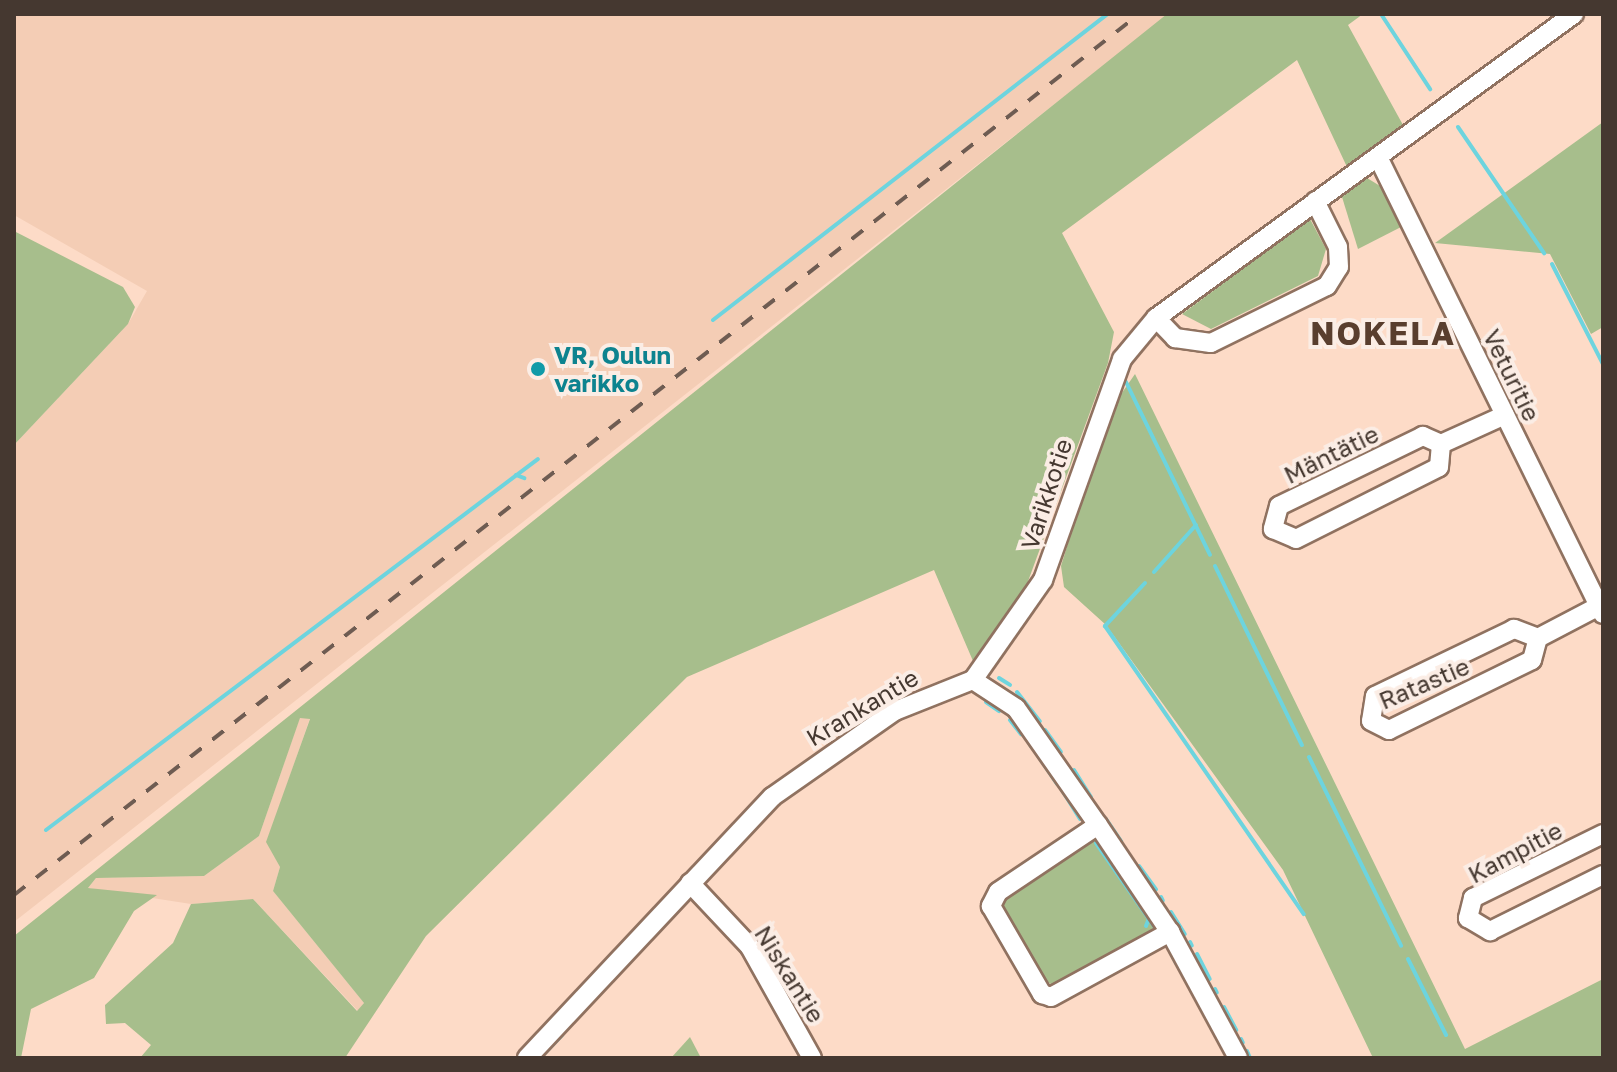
<!DOCTYPE html>
<meta charset="utf-8">
<style>
body{margin:0}
#map{position:relative;width:1617px;height:1072px;overflow:hidden;background:#fddbc7;font-family:"Golos Text",sans-serif}
div>[style]{position:absolute}
.built>*{inset:0;background:#f4cdb5}
.green>*{inset:0;background:#a7be8c}
.stream>*{height:4px;margin:-2px;padding:0 2px;transform-origin:2px;border-radius:2px;background:#6dd4de}
.roads{filter:drop-shadow(2px 0 #907260) drop-shadow(-2px 0 #907260) drop-shadow(0 2px #907260) drop-shadow(0 -2px #907260)}
.minor>*{height:18px;margin:-9px;padding:0 9px;transform-origin:9px;border-radius:9px;background:#fff}
.rail>*{height:4px;margin-top:-2px;transform-origin:0;background:repeating-linear-gradient(90deg,#6e5c52 0 14px,transparent 0 28px)}
.dots>*{width:22px;height:22px;translate:-50% -50%;box-sizing:border-box;border:4px solid #fbede5;border-radius:50%}
span{translate:-50% -50%;white-space:nowrap;text-align:center;line-height:1.15;-webkit-text-stroke:8px #fbede5;paint-order:stroke}
.culture-label{font-size:24px;color:#0d838f;font-weight:700}
.left{translate:0 -50%;text-align:left}
.street-label{font-size:24px;color:#453830}
.district-label{font-size:32px;color:#593e2e;font-weight:700;letter-spacing:2px}
.frame{position:absolute;inset:0;border:16px solid #453830;pointer-events:none}
</style>
<div id="map">
<div class="built">
<i style="clip-path:polygon(14px 14px,1169px 14px,14px 922px,14px 445px,128px 324px,147px 291px,14px 215px)"></i>
<i style="clip-path:polygon(300px 717px,310px 718px,267px 842px,280px 867px,273px 891px,364px 1003px,358px 1011px,253px 899px,191px 904px,88px 888px,96px 878px,204px 876px,259px 836px)"></i>
</div>
<div class="green">
<i style="clip-path:polygon(1167px 14px,1363px 14px,1348px 25px,1403px 125px,1347px 167px,1297px 60px,1062px 233px,1114px 332px,1108px 363px,1023px 595px,973px 661px,934px 570px,687px 677px,426px 936px,345px 1058px,140px 1058px,151px 1045px,125px 1023px,106px 1024px,105px 1005px,173px 943px,191px 904px,253px 899px,357px 1011px,364px 1003px,273px 891px,280px 867px,266px 842px,310px 719px,300px 718px,259px 836px,204px 876px,96px 878px,88px 888px,157px 895px,134px 911px,94px 978px,31px 1009px,21px 1058px,14px 1058px,14px 936px)"></i>
<i style="clip-path:polygon(1603px 122px,1603px 327px,1591px 334px,1550px 254px,1435px 243px)"></i>
<i style="clip-path:polygon(1367px 178px,1385px 189px,1403px 226px,1358px 249px,1342px 197px)"></i>
<i style="clip-path:polygon(1310px 219px,1326px 249px,1318px 276px,1211px 329px,1182px 314px)"></i>
<i style="clip-path:polygon(14px 231px,123px 287px,135px 307px,128px 324px,14px 445px)"></i>
<i style="clip-path:polygon(1135px 374px,1465px 1049px,1603px 979px,1603px 1058px,1373px 1058px,1283px 870px,1106px 625px,1064px 587px,1061px 566px,1108px 413px)"></i>
<i style="clip-path:polygon(1091px 837px,1098px 837px,1158px 922px,1156px 931px,1055px 986px,1041px 979px,1000px 912px,1003px 896px)"></i>
<i style="clip-path:polygon(690px 1037px,701px 1058px,671px 1058px)"></i>
</div>
<div class="stream">
<i style="left:1381px;top:14px;width:90px;rotate:56.8deg"></i>
<i style="left:1458px;top:127px;width:153px;rotate:55.7deg"></i>
<i style="left:1552px;top:264px;width:112px;rotate:63deg"></i>
<i style="left:713px;top:320px;width:500px;rotate:-37.8deg"></i>
<i style="left:1126px;top:382px;width:192px;rotate:64.1deg"></i>
<i style="left:516px;top:475px;width:9px;rotate:21deg"></i>
<i style="left:1215px;top:566px;width:199px;rotate:64.1deg"></i>
<i style="left:1154px;top:572px;width:63px;rotate:-48.2deg"></i>
<i style="left:1145px;top:583px;width:59px;rotate:132.9deg"></i>
<i style="left:1105px;top:626px;width:350px;rotate:55.4deg"></i>
<i style="left:999px;top:678px;width:13px;rotate:32deg"></i>
<i style="left:1017px;top:692px;width:37px;rotate:52deg"></i>
<i style="left:986px;top:702px;width:16px;rotate:35deg"></i>
<i style="left:1010px;top:720px;width:18px;rotate:52deg"></i>
<i style="left:1045px;top:730px;width:27px;rotate:54deg"></i>
<i style="left:1028px;top:741px;width:6px;rotate:59deg"></i>
<i style="left:1037px;top:754px;width:36px;rotate:56deg"></i>
<i style="left:1309px;top:757px;width:210px;rotate:64deg"></i>
<i style="left:1074px;top:770px;width:32px;rotate:58deg"></i>
<i style="left:1062px;top:790px;width:34px;rotate:58deg"></i>
<i style="left:1106px;top:819px;width:27px;rotate:56deg"></i>
<i style="left:46px;top:830px;width:616px;rotate:-37.02deg"></i>
<i style="left:1096px;top:843px;width:101px;rotate:55.1deg"></i>
<i style="left:1139px;top:866px;width:29px;rotate:54deg"></i>
<i style="left:1161px;top:897px;width:4px;rotate:63deg"></i>
<i style="left:1171px;top:912px;width:26px;rotate:58deg"></i>
<i style="left:1146px;top:926px;width:9px;rotate:-69deg"></i>
<i style="left:1190px;top:942px;width:4px;rotate:63deg"></i>
<i style="left:1170px;top:951px;width:13px;rotate:63deg"></i>
<i style="left:1197px;top:954px;width:28px;rotate:63deg"></i>
<i style="left:1408px;top:959px;width:85px;rotate:63.4deg"></i>
<i style="left:1215px;top:989px;width:4px;rotate:63deg"></i>
<i style="left:1224px;top:1007px;width:26px;rotate:62deg"></i>
<i style="left:1241px;top:1039px;width:4px;rotate:63deg"></i>
<i style="left:1247px;top:1051px;width:8px;rotate:67deg"></i>
<i style="left:540px;top:1058px;width:32px;rotate:-46deg"></i>
</div>
<div class="roads">
<div class="minor">
<i style="left:1378px;top:157px;width:509px;rotate:63.79deg"></i>
<i style="left:1156px;top:318px;width:28px;rotate:46deg"></i>
<i style="left:1175px;top:338px;width:36px;rotate:8deg"></i>
<i style="left:1211px;top:343px;width:129px;rotate:-26.2deg"></i>
<i style="left:1327px;top:286px;width:22px;rotate:-58deg"></i>
<i style="left:1339px;top:267px;width:20px;rotate:-93deg"></i>
<i style="left:1338px;top:247px;width:51px;rotate:-116.6deg"></i>
<i style="left:1441px;top:444px;width:20px;rotate:-156deg"></i>
<i style="left:1423px;top:436px;width:160px;rotate:154.1deg"></i>
<i style="left:1279px;top:506px;width:24px;rotate:105deg"></i>
<i style="left:1273px;top:529px;width:25px;rotate:23deg"></i>
<i style="left:1296px;top:539px;width:160px;rotate:-26.7deg"></i>
<i style="left:1439px;top:467px;width:23px;rotate:-85deg"></i>
<i style="left:1441px;top:444px;width:70px;rotate:-24.4deg"></i>
<i style="left:1538px;top:638px;width:26px;rotate:-159deg"></i>
<i style="left:1514px;top:629px;width:154px;rotate:154.3deg"></i>
<i style="left:1375px;top:696px;width:25px;rotate:99deg"></i>
<i style="left:1371px;top:721px;width:20px;rotate:27deg"></i>
<i style="left:1389px;top:730px;width:159px;rotate:-26.1deg"></i>
<i style="left:1532px;top:660px;width:23px;rotate:-75deg"></i>
<i style="left:1538px;top:638px;width:69px;rotate:-27.7deg"></i>
<i style="left:973px;top:680px;width:122px;rotate:-55deg"></i>
<i style="left:1043px;top:580px;width:235px;rotate:-70.3deg"></i>
<i style="left:1122px;top:359px;width:53px;rotate:-50.3deg"></i>
<i style="left:1156px;top:318px;width:517px;rotate:-36.03deg"></i>
<i style="left:1098px;top:825px;width:120px;rotate:146.2deg"></i>
<i style="left:998px;top:892px;width:16px;rotate:117deg"></i>
<i style="left:991px;top:906px;width:102px;rotate:59.9deg"></i>
<i style="left:1042px;top:994px;width:9px;rotate:18deg"></i>
<i style="left:1051px;top:997px;width:136px;rotate:-28.6deg"></i>
<i style="left:1603px;top:834px;width:145px;rotate:153.8deg"></i>
<i style="left:1473px;top:898px;width:21px;rotate:104deg"></i>
<i style="left:1468px;top:918px;width:26px;rotate:31deg"></i>
<i style="left:1490px;top:931px;width:126px;rotate:-26.4deg"></i>
<i style="left:690px;top:883px;width:88px;rotate:46.8deg"></i>
<i style="left:750px;top:947px;width:127px;rotate:60.8deg"></i>
<i style="left:527px;top:1058px;width:358px;rotate:-46.8deg"></i>
<i style="left:772px;top:797px;width:150px;rotate:-35deg"></i>
<i style="left:895px;top:711px;width:84px;rotate:-21.7deg"></i>
<i style="left:973px;top:680px;width:51px;rotate:33.1deg"></i>
<i style="left:1016px;top:708px;width:143px;rotate:55deg"></i>
<i style="left:1098px;top:825px;width:129px;rotate:56.1deg"></i>
<i style="left:1170px;top:932px;width:143px;rotate:61.6deg"></i>
</div>
</div>
<div class="rail">
<i style="left:14px;top:895px;width:1429px;rotate:-38.06deg"></i>
</div>
<div class="dots">
<i style="left:538px;top:369px;background:#0f9aa8"></i>
</div>
<div class="culture-label">
<span class="left" style="left:554px;top:369px">VR, Oulun<br>varikko</span>
</div>
<div class="street-label">
<span style="left:1512px;top:375px;rotate:64deg">Veturitie</span>
<span style="left:1331px;top:454px;rotate:-26deg">Mäntätie</span>
<span style="left:1046px;top:494px;rotate:-72deg">Varikkotie</span>
<span style="left:1424px;top:683px;rotate:-23deg">Ratastie</span>
<span style="left:862px;top:707px;rotate:-31deg">Krankantie</span>
<span style="left:1515px;top:852px;rotate:-28deg">Kampitie</span>
<span style="left:790px;top:974px;rotate:58deg">Niskantie</span>
</div>
<div class="district-label">
<span style="left:1383px;top:333px">NOKELA</span>
</div>
<div class="frame"></div>
</div>
